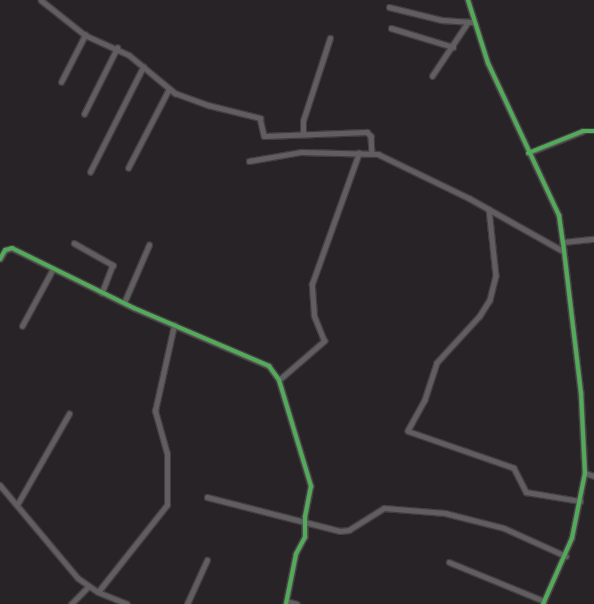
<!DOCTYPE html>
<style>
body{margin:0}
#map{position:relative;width:594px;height:604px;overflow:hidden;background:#282326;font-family:"Roboto Condensed",sans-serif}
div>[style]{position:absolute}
.roads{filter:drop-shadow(1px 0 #423f41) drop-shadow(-1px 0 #423f41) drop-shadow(0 1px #423f41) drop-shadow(0 -1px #423f41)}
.street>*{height:4.5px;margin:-2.25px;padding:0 2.25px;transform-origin:2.25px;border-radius:2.25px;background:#615e60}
.cycleway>*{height:4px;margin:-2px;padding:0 2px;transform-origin:2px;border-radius:2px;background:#51ab58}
span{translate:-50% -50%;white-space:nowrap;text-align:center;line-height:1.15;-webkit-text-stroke:4px #2a2126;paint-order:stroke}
</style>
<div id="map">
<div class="roads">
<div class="street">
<i style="left:41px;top:0;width:56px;rotate:38.5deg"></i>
<i style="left:85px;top:35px;width:48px;rotate:24.4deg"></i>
<i style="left:129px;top:55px;width:60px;rotate:39.6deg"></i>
<i style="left:175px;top:93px;width:35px;rotate:20deg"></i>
<i style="left:208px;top:105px;width:54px;rotate:14deg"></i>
<i style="left:260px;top:118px;width:18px;rotate:77deg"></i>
<i style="left:264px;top:136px;width:103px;rotate:-2.2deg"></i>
<i style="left:367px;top:132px;width:6px;rotate:45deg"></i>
<i style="left:371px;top:136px;width:17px;rotate:87deg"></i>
<i style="left:468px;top:0;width:66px;rotate:72.4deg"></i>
<i style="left:488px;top:63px;width:168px;rotate:65deg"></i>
<i style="left:559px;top:215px;width:27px;rotate:82deg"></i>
<i style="left:563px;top:242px;width:151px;rotate:83.2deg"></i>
<i style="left:581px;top:392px;width:81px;rotate:87.2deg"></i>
<i style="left:585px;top:473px;width:66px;rotate:101.3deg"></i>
<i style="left:572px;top:538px;width:72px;rotate:113.7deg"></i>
<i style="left:389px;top:7px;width:55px;rotate:13.8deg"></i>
<i style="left:442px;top:20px;width:32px;rotate:4deg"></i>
<i style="left:391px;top:28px;width:65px;rotate:17deg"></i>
<i style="left:432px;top:76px;width:65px;rotate:-56.3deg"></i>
<i style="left:61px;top:82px;width:53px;rotate:-62.9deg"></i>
<i style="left:84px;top:114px;width:74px;rotate:-63.4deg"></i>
<i style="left:303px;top:133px;width:12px;rotate:-90deg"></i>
<i style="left:303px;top:121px;width:87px;rotate:-72deg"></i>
<i style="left:528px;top:153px;width:59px;rotate:-21.8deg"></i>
<i style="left:583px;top:131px;width:11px"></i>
<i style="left:249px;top:161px;width:53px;rotate:-9.8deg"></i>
<i style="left:301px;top:152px;width:77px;rotate:1.5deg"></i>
<i style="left:378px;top:154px;width:101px;rotate:25.8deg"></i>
<i style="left:469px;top:198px;width:108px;rotate:29.4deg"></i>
<i style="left:128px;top:168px;width:89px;rotate:-62.6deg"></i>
<i style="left:90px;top:172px;width:118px;rotate:-63.2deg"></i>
<i style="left:489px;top:209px;width:67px;rotate:84deg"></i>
<i style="left:496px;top:276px;width:25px;rotate:104deg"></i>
<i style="left:490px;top:300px;width:19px;rotate:122deg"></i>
<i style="left:480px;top:316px;width:64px;rotate:132.5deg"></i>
<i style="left:437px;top:363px;width:39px;rotate:108deg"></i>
<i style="left:425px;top:400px;width:35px;rotate:119deg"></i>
<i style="left:408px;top:431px;width:112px;rotate:19.2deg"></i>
<i style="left:514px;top:468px;width:27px;rotate:63deg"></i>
<i style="left:526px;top:492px;width:55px;rotate:9.5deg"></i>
<i style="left:563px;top:242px;width:31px;rotate:-6deg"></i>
<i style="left:74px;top:243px;width:45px;rotate:29.4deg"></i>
<i style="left:113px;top:265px;width:30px;rotate:111deg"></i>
<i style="left:0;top:259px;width:10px;rotate:-61deg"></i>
<i style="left:5px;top:250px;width:7px;rotate:-16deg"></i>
<i style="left:12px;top:248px;width:136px;rotate:26.2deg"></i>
<i style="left:134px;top:308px;width:147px;rotate:23.2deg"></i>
<i style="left:269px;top:366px;width:17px;rotate:54deg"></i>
<i style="left:279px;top:380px;width:111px;rotate:73.2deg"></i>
<i style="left:311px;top:486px;width:31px;rotate:101deg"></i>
<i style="left:305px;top:516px;width:21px;rotate:90deg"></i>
<i style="left:305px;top:537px;width:19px;rotate:118deg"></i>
<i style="left:296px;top:554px;width:51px;rotate:101.3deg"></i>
<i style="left:124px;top:303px;width:63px;rotate:-66.7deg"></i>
<i style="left:22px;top:326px;width:65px;rotate:-61.5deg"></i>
<i style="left:279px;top:380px;width:60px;rotate:-40.9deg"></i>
<i style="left:324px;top:341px;width:27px;rotate:-112deg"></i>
<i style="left:314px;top:316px;width:32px;rotate:-94deg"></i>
<i style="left:312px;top:284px;width:139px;rotate:-70.3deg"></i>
<i style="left:585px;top:473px;width:9px;rotate:18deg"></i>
<i style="left:0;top:485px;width:121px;rotate:50deg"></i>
<i style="left:78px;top:578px;width:24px;rotate:35deg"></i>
<i style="left:98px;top:592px;width:31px;rotate:22deg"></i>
<i style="left:207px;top:497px;width:137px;rotate:14.3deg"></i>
<i style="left:340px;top:531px;width:9px;rotate:-6deg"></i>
<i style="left:349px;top:530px;width:41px;rotate:-32.2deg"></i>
<i style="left:384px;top:508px;width:61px;rotate:4.7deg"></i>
<i style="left:445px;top:513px;width:61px;rotate:14.3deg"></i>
<i style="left:504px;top:528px;width:68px;rotate:24.3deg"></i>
<i style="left:17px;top:505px;width:105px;rotate:-60.3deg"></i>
<i style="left:449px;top:562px;width:103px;rotate:22.3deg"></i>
<i style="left:98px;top:592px;width:111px;rotate:-51.6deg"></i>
<i style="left:167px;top:505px;width:51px;rotate:-90deg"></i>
<i style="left:167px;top:454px;width:45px;rotate:-105.6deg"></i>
<i style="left:155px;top:411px;width:88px;rotate:-77.5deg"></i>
<i style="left:286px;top:601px;width:11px;rotate:15deg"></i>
<i style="left:71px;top:604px;width:24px;rotate:-45deg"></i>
<i style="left:187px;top:604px;width:48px;rotate:-65.6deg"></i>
</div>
</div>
<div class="cycleway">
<i style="left:468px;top:0;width:66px;rotate:72.4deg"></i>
<i style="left:488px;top:63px;width:168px;rotate:65deg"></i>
<i style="left:559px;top:215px;width:27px;rotate:82deg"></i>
<i style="left:563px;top:242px;width:151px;rotate:83.2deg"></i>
<i style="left:581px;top:392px;width:81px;rotate:87.2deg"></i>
<i style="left:585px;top:473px;width:66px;rotate:101.3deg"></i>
<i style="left:572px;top:538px;width:72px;rotate:113.7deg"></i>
<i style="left:528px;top:153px;width:59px;rotate:-21.8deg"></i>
<i style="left:583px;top:131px;width:11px"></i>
<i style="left:0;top:259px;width:10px;rotate:-61deg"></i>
<i style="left:5px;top:250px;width:7px;rotate:-16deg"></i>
<i style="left:12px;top:248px;width:136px;rotate:26.2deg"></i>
<i style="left:134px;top:308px;width:147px;rotate:23.2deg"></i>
<i style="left:269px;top:366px;width:17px;rotate:54deg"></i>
<i style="left:279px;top:380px;width:111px;rotate:73.2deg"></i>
<i style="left:311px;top:486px;width:31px;rotate:101deg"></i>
<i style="left:305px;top:516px;width:21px;rotate:90deg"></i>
<i style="left:305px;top:537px;width:19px;rotate:118deg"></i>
<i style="left:296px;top:554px;width:51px;rotate:101.3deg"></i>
</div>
</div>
